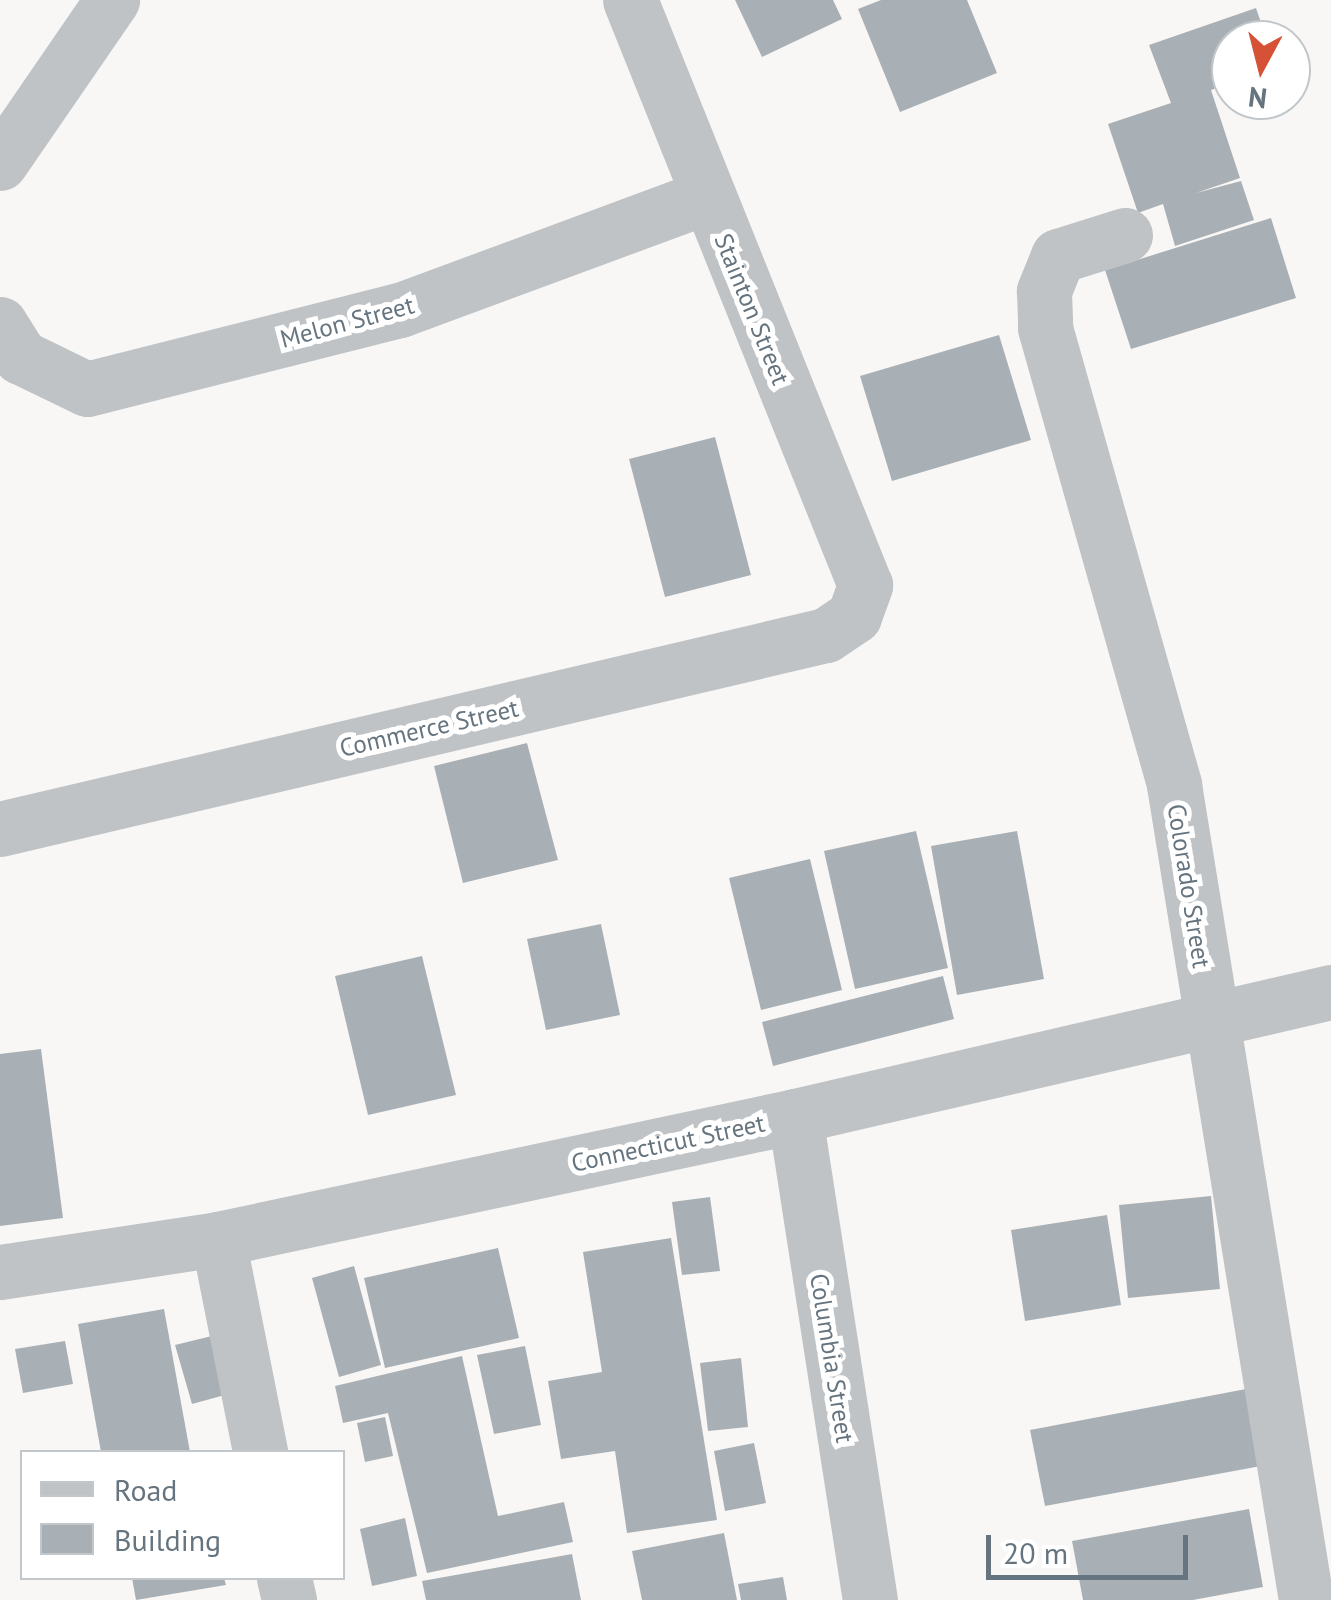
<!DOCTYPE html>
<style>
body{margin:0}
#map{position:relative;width:1331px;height:1600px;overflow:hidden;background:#f8f7f5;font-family:"PT Sans",sans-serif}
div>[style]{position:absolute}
.building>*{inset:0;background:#a9b0b5}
.minor>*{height:55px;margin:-27.5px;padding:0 27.5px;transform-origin:27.5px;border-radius:27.5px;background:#bfc3c6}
span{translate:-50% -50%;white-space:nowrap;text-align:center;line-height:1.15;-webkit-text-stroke:10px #fff;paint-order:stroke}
.street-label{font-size:25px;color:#65747e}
.legend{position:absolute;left:20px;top:1450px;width:325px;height:130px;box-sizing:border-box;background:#fff;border:2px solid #c1c7cb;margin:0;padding:12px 18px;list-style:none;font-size:30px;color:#65747e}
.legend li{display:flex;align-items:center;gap:20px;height:50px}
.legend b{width:50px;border:2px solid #c1c7cb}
.north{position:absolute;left:1211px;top:20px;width:100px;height:100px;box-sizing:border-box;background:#fff;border:2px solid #c1c7cb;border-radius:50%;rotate:187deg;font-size:28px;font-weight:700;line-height:40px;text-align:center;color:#65747e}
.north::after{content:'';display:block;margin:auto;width:35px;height:45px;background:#d65237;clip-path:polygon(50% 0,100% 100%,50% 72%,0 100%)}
.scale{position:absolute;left:986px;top:1535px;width:202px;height:45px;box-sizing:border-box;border:5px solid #65747e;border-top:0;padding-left:12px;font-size:30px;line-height:35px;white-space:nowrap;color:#65747e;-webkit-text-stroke:8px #fff;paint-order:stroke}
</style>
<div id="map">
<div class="building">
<i style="clip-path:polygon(735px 0,833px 0,842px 19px,762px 57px)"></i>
<i style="clip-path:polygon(881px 0,967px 0,997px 73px,900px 112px,858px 9px)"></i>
<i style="clip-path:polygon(1256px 8px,1267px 40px,1231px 40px,1231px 83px,1211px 90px,1240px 178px,1196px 193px,1241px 181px,1254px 220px,1175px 246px,1163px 204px,1138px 213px,1108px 124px,1171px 103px,1149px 45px)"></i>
<i style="clip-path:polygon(1271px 218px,1296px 298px,1131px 349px,1105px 270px)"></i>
<i style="clip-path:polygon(999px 335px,1031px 440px,892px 481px,860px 376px)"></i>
<i style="clip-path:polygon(715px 437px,751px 575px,665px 597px,629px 459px)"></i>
<i style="clip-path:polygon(527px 743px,558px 860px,463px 883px,434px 766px)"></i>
<i style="clip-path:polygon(916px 831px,948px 968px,855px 989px,824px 851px)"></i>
<i style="clip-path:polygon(1017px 831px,1044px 979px,957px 995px,931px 846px)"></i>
<i style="clip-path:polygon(810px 859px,842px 990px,761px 1010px,729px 878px)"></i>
<i style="clip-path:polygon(601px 924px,620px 1015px,546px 1030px,527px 939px)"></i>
<i style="clip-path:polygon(422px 956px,456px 1095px,368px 1115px,335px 976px)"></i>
<i style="clip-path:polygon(943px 976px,954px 1019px,773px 1066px,762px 1022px)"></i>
<i style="clip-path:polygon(41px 1049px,63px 1218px,0 1226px,0 1054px)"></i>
<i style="clip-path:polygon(1211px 1196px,1220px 1289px,1128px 1298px,1119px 1205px)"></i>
<i style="clip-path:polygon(710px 1197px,720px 1271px,682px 1275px,672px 1202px)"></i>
<i style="clip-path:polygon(1107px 1215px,1121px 1305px,1025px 1321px,1011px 1230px)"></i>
<i style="clip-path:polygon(671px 1238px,717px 1520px,627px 1533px,615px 1451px,561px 1459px,548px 1381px,602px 1372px,583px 1252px)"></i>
<i style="clip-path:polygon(498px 1248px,519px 1338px,385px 1368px,364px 1278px)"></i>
<i style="clip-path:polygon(354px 1266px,381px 1365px,339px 1377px,312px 1278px)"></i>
<i style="clip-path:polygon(164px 1309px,190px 1452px,101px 1452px,78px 1324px)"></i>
<i style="clip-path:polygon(216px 1335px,232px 1393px,192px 1404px,175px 1345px)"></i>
<i style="clip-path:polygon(65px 1341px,73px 1384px,23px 1393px,15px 1349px)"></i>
<i style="clip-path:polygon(525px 1346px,541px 1425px,494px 1434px,477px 1355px)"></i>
<i style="clip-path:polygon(462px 1356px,498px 1516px,564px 1502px,573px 1542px,427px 1573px,388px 1413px,343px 1423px,335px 1386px)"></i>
<i style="clip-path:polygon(741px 1358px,748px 1427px,708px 1431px,700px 1363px)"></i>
<i style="clip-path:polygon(1246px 1389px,1261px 1466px,1045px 1506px,1030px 1430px)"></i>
<i style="clip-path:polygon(385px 1417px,393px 1456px,365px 1462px,357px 1423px)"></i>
<i style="clip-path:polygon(754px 1443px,766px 1503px,725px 1511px,714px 1451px)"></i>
<i style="clip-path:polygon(1249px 1509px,1263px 1587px,1193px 1600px,1083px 1600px,1072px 1541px)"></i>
<i style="clip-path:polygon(405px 1518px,417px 1576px,372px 1586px,360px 1529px)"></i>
<i style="clip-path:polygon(724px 1533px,737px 1600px,642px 1600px,632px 1551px)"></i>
<i style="clip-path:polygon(572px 1554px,581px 1600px,426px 1600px,422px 1581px)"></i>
<i style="clip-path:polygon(783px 1577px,787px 1600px,741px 1600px,738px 1584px)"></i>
<i style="clip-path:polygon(132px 1578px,224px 1578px,226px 1585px,136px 1600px)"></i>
</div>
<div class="minor">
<i style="left:0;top:163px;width:198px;rotate:-55.5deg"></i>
<i style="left:1125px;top:235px;width:70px;rotate:162.6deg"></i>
<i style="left:1058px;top:256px;width:38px;rotate:112deg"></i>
<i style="left:1044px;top:291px;width:37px;rotate:88deg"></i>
<i style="left:1045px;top:328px;width:475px;rotate:74.2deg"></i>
<i style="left:1174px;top:785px;width:826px;rotate:80.8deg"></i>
<i style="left:0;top:324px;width:39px;rotate:58deg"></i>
<i style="left:21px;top:357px;width:73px;rotate:25.9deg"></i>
<i style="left:87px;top:389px;width:323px;rotate:-14.2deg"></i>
<i style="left:400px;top:310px;width:326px;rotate:-20.3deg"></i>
<i style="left:0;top:829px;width:848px;rotate:-13.22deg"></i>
<i style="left:826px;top:635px;width:34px;rotate:-34deg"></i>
<i style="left:854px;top:616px;width:33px;rotate:-70deg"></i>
<i style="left:865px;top:585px;width:630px;rotate:-111.89deg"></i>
<i style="left:795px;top:1116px;width:490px;rotate:81.2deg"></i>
<i style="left:218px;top:1239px;width:217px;rotate:78.8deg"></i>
<i style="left:0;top:1272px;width:220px;rotate:-8.6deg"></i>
<i style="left:218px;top:1239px;width:590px;rotate:-12.03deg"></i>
<i style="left:795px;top:1116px;width:550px;rotate:-13.03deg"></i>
<i style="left:284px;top:1578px;width:23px;rotate:77deg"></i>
</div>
<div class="street-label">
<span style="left:752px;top:309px;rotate:68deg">Stainton Street</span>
<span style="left:347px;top:322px;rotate:-15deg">Melon Street</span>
<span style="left:429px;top:728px;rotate:-13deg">Commerce Street</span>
<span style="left:1189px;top:886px;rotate:81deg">Colorado Street</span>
<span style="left:668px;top:1143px;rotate:-12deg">Connecticut Street</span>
<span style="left:832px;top:1358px;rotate:81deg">Columbia Street</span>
</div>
<ul class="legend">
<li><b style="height:12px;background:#bfc3c6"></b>Road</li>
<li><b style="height:28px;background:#a9b0b5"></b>Building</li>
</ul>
<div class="north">N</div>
<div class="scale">20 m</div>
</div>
